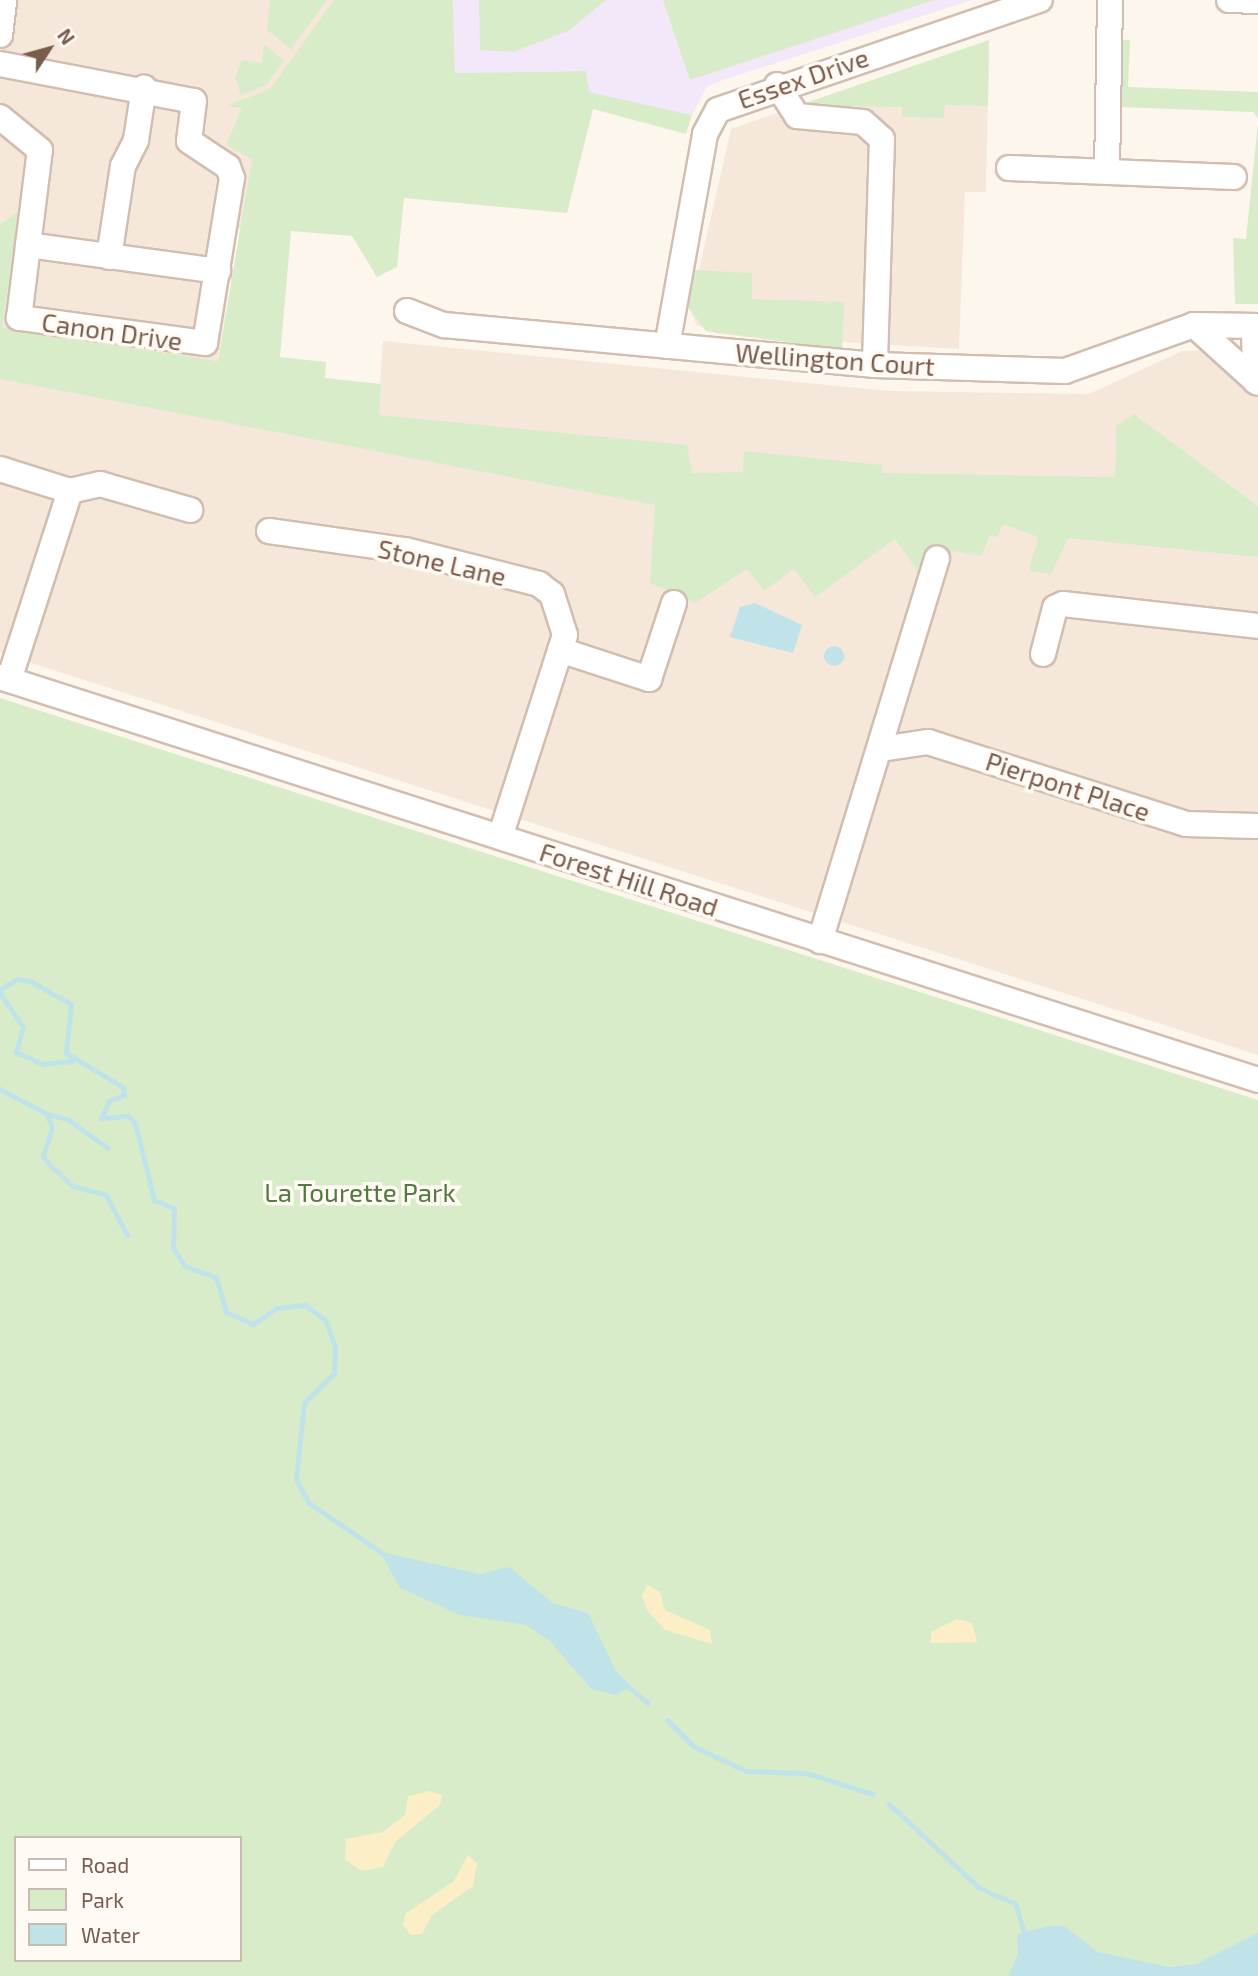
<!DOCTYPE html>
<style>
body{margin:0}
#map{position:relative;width:1258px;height:1976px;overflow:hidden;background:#fdf6ec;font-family:"Exo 2",sans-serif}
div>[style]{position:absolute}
.residential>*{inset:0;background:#f5e8da}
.education>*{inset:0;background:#f3e8fa}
.green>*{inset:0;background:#d8ecc9}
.sand>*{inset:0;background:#fcefc7}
.water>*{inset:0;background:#bfe3e8}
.round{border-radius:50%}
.stream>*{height:5px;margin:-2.5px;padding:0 2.5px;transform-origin:2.5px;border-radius:2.5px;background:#bfe3e8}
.roads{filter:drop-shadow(2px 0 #d1beb0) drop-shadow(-2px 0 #d1beb0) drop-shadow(0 2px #d1beb0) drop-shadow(0 -2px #d1beb0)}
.minor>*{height:24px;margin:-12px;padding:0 12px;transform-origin:12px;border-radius:12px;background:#fff}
span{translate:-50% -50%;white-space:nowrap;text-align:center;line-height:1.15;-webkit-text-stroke:7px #fffaf3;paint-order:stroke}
.street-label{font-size:26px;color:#7a5c4d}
.park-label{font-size:26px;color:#537a41}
.legend{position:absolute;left:14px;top:1836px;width:228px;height:126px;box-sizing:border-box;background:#fffaf3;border:2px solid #cabbb1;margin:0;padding:9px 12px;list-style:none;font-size:21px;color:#7a5c4d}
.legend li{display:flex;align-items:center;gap:14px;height:35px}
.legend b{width:35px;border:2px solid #cabbb1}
.north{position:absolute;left:14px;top:14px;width:70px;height:70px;-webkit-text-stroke:5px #fffaf3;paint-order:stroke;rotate:54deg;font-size:19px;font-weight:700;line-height:28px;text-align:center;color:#7a5c4d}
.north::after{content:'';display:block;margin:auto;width:24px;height:32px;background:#7a5c4d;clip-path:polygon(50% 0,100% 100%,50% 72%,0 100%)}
</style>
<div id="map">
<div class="residential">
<i style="clip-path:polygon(0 0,337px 0,291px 231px,238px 229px,218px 361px,1px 327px,19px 211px,0 224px)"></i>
<i style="clip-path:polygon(989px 40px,986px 192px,965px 192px,959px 349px,843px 342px,842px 349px,715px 333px,697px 325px,687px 305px,691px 270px,699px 270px,731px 129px)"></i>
<i style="clip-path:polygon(383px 341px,889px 391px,1089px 394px,1182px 351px,1258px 348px,1258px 506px,1134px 414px,1116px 427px,1115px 477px,951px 475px,1258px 542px,1258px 1055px,0 653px,0 361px,143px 392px,687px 445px,378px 415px)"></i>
</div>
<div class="education">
<i style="clip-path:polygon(453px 0,972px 0,723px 80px,707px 87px,692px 115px,588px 92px,585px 71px,455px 73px)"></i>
</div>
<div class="green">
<i style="clip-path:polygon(270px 0,327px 0,291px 49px,267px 30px)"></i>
<i style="clip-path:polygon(334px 0,453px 0,455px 73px,586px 71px,589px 92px,692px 115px,686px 134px,593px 109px,567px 213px,404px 198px,397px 267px,377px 277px,352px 236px,291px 231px,280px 357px,326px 362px,325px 378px,381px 384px,379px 415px,687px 445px,692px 473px,743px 472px,744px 451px,882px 465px,882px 473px,1115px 477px,1116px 426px,1134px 414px,1258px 506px,1258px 557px,1068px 538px,1051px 574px,1029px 571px,1038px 537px,1003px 524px,997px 537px,989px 536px,982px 556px,953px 551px,922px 577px,895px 539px,815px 597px,794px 569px,764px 591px,747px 569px,695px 603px,650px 583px,655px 505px,0 379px,0 224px,19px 211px,2px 327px,218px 361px,252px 159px,226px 145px,242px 108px,226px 106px,270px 89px)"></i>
<i style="clip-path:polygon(479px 0,606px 0,568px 31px,513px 52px,480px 50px)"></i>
<i style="clip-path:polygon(663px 0,934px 0,690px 80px)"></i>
<i style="clip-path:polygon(989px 40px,988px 106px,945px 105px,944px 118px,902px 117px,902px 107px,800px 105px)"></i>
<i style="clip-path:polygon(1121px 40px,1130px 40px,1128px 87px,1258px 92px,1258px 118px,1253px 112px,1118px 107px)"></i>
<i style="clip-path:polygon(264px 44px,284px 61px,266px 85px,241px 95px,235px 77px,242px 60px,262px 63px)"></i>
<i style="clip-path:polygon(1258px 123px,1258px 304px,1235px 304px,1233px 238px,1246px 239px)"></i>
<i style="clip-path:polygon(691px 270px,752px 273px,752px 299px,844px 302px,842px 349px,706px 331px,687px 305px)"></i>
<i style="clip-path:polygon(evenodd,0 698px,1258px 1100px,1258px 1976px,0 1976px,0 698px,16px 1838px,240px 1838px,240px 1960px,16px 1960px,16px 1838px)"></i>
</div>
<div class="sand">
<i style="clip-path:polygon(648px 1585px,660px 1592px,665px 1610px,710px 1630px,712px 1644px,665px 1630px,647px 1610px,642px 1595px)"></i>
<i style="clip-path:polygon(957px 1619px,972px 1623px,977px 1642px,931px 1643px,931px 1632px)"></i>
<i style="clip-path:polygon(429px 1791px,442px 1795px,440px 1805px,395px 1842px,383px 1867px,362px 1871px,345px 1860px,346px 1839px,383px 1832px,405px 1815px,408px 1796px)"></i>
<i style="clip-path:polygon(468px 1855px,477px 1864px,473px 1886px,432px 1915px,422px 1934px,411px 1935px,403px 1925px,405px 1914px,454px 1881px)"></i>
</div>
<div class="water">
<i style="clip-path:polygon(755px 603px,802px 625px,793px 653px,730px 637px,740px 607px)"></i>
<i class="round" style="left:824px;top:646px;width:20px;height:20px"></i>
<i style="clip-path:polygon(380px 1552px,480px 1574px,509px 1567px,553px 1603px,588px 1613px,616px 1671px,631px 1686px,616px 1695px,591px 1689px,550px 1641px,526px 1625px,460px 1615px,400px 1588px)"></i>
<i style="clip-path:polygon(1049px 1926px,1064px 1926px,1098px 1952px,1169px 1967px,1196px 1964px,1258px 1933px,1258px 1976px,1008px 1976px,1018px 1955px,1017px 1934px)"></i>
</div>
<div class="stream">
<i style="left:0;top:989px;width:20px;rotate:-30deg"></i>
<i style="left:17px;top:979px;width:13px;rotate:9deg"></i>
<i style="left:30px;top:981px;width:47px;rotate:29.3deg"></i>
<i style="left:71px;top:1004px;width:49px;rotate:95.8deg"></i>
<i style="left:66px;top:1053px;width:66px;rotate:30.8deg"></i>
<i style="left:123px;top:1087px;width:8px;rotate:83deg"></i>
<i style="left:124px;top:1095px;width:16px;rotate:158deg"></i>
<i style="left:109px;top:1101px;width:19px;rotate:115deg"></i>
<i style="left:101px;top:1118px;width:27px;rotate:-4deg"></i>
<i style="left:128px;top:1116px;width:10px;rotate:45deg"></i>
<i style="left:135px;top:1123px;width:79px;rotate:76.1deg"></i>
<i style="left:154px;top:1200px;width:22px;rotate:22deg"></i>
<i style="left:174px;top:1208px;width:40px;rotate:91.4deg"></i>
<i style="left:173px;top:1248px;width:22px;rotate:56deg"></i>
<i style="left:185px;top:1266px;width:33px;rotate:20deg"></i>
<i style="left:216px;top:1277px;width:36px;rotate:74deg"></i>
<i style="left:226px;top:1312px;width:30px;rotate:24deg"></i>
<i style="left:253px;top:1324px;width:29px;rotate:-34deg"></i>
<i style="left:277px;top:1308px;width:28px;rotate:-6deg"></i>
<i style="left:305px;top:1305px;width:26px;rotate:37deg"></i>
<i style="left:326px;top:1321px;width:28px;rotate:71deg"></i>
<i style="left:335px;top:1347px;width:26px;rotate:92deg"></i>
<i style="left:334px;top:1373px;width:42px;rotate:135deg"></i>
<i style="left:304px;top:1403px;width:76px;rotate:96deg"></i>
<i style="left:296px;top:1479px;width:27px;rotate:62deg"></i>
<i style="left:309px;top:1503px;width:92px;rotate:34.4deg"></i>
<i style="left:0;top:993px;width:41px;rotate:55.9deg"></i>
<i style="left:23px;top:1027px;width:26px;rotate:106deg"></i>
<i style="left:16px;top:1052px;width:30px;rotate:24deg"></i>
<i style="left:43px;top:1064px;width:29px;rotate:-6deg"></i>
<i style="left:0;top:1089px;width:53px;rotate:28deg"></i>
<i style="left:47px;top:1114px;width:15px;rotate:70deg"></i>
<i style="left:52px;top:1128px;width:29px;rotate:108deg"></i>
<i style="left:43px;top:1156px;width:10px;rotate:53deg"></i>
<i style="left:49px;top:1164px;width:33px;rotate:43deg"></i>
<i style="left:73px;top:1186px;width:34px;rotate:15deg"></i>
<i style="left:106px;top:1195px;width:45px;rotate:62.3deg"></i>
<i style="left:48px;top:1114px;width:20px;rotate:15deg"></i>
<i style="left:67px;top:1119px;width:50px;rotate:35.3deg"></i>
<i style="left:624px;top:1683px;width:31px;rotate:40deg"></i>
<i style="left:667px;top:1720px;width:37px;rotate:45deg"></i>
<i style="left:693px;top:1746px;width:59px;rotate:25.3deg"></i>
<i style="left:746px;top:1771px;width:60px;rotate:1.9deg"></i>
<i style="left:806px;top:1773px;width:70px;rotate:17.4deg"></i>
<i style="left:889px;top:1804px;width:123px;rotate:43deg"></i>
<i style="left:979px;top:1888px;width:39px;rotate:23deg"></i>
<i style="left:1015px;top:1903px;width:30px;rotate:73deg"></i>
</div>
<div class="roads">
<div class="minor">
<i style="left:1229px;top:0;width:29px;rotate:2deg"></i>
<i style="left:0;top:35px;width:35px;rotate:-83deg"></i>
<i style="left:0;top:64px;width:197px;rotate:10.8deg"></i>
<i style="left:194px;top:101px;width:40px;rotate:97.1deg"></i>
<i style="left:189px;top:141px;width:47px;rotate:33.7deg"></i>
<i style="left:228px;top:167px;width:12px;rotate:70deg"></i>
<i style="left:232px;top:178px;width:167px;rotate:99.3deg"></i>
<i style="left:205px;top:343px;width:188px;rotate:-172.3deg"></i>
<i style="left:19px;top:318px;width:169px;rotate:-82.9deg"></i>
<i style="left:40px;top:150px;width:52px;rotate:-140.5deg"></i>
<i style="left:777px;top:85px;width:37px;rotate:57deg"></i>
<i style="left:797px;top:116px;width:66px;rotate:5.2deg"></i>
<i style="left:863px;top:122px;width:25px;rotate:42deg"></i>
<i style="left:882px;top:139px;width:226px;rotate:91.8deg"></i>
<i style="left:1009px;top:168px;width:225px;rotate:2.3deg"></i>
<i style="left:1107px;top:172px;width:172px;rotate:-89deg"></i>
<i style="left:28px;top:245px;width:192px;rotate:7.8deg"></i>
<i style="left:109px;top:257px;width:92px;rotate:-81.3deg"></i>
<i style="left:123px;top:166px;width:29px;rotate:-63deg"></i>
<i style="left:136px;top:140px;width:53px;rotate:-81.3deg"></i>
<i style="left:407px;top:311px;width:40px;rotate:21deg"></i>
<i style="left:444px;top:325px;width:433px;rotate:5.3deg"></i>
<i style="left:875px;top:365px;width:190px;rotate:1.8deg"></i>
<i style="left:1065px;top:371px;width:137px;rotate:-19.6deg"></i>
<i style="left:1194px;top:325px;width:64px;rotate:0.9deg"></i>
<i style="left:1194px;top:325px;width:86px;rotate:42.2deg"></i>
<i style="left:1254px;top:327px;width:54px;rotate:88.9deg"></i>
<i style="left:667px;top:346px;width:215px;rotate:-79.8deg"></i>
<i style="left:705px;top:134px;width:27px;rotate:-62deg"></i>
<i style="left:718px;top:110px;width:340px;rotate:-18.9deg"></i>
<i style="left:0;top:469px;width:73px;rotate:17.4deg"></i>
<i style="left:70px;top:491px;width:31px;rotate:-13deg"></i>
<i style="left:100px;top:484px;width:94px;rotate:16.1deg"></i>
<i style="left:269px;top:531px;width:137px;rotate:8deg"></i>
<i style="left:405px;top:550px;width:138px;rotate:14.2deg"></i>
<i style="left:539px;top:584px;width:16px;rotate:38deg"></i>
<i style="left:552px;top:594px;width:43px;rotate:72.4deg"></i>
<i style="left:565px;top:635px;width:212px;rotate:107.8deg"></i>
<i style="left:560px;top:650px;width:94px;rotate:18deg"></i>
<i style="left:649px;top:679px;width:80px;rotate:-71.8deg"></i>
<i style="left:1043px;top:654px;width:48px;rotate:-75.4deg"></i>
<i style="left:1055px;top:608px;width:9px;rotate:-27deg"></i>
<i style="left:1063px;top:604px;width:196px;rotate:6.4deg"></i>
<i style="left:0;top:677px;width:1321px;rotate:17.76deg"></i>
<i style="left:9px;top:680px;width:199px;rotate:-72.1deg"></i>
<i style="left:881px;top:749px;width:48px;rotate:-8.5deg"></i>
<i style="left:928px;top:742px;width:271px;rotate:17.6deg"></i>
<i style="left:1186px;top:824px;width:72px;rotate:1.6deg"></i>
<i style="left:820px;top:941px;width:400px;rotate:-73deg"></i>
</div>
</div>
<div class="street-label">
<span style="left:803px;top:78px;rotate:-19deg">Essex Drive</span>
<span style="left:112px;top:331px;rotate:8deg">Canon Drive</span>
<span style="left:835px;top:359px;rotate:4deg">Wellington Court</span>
<span style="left:442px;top:562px;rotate:13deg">Stone Lane</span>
<span style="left:1068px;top:786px;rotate:18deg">Pierpont Place</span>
<span style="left:629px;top:879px;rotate:18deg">Forest Hill Road</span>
</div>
<div class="park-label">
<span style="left:360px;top:1192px">La Tourette Park</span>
</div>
<ul class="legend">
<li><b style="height:9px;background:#fff"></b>Road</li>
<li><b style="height:19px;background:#d8ecc9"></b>Park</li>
<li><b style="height:19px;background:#bfe3e8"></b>Water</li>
</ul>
<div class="north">N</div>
</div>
